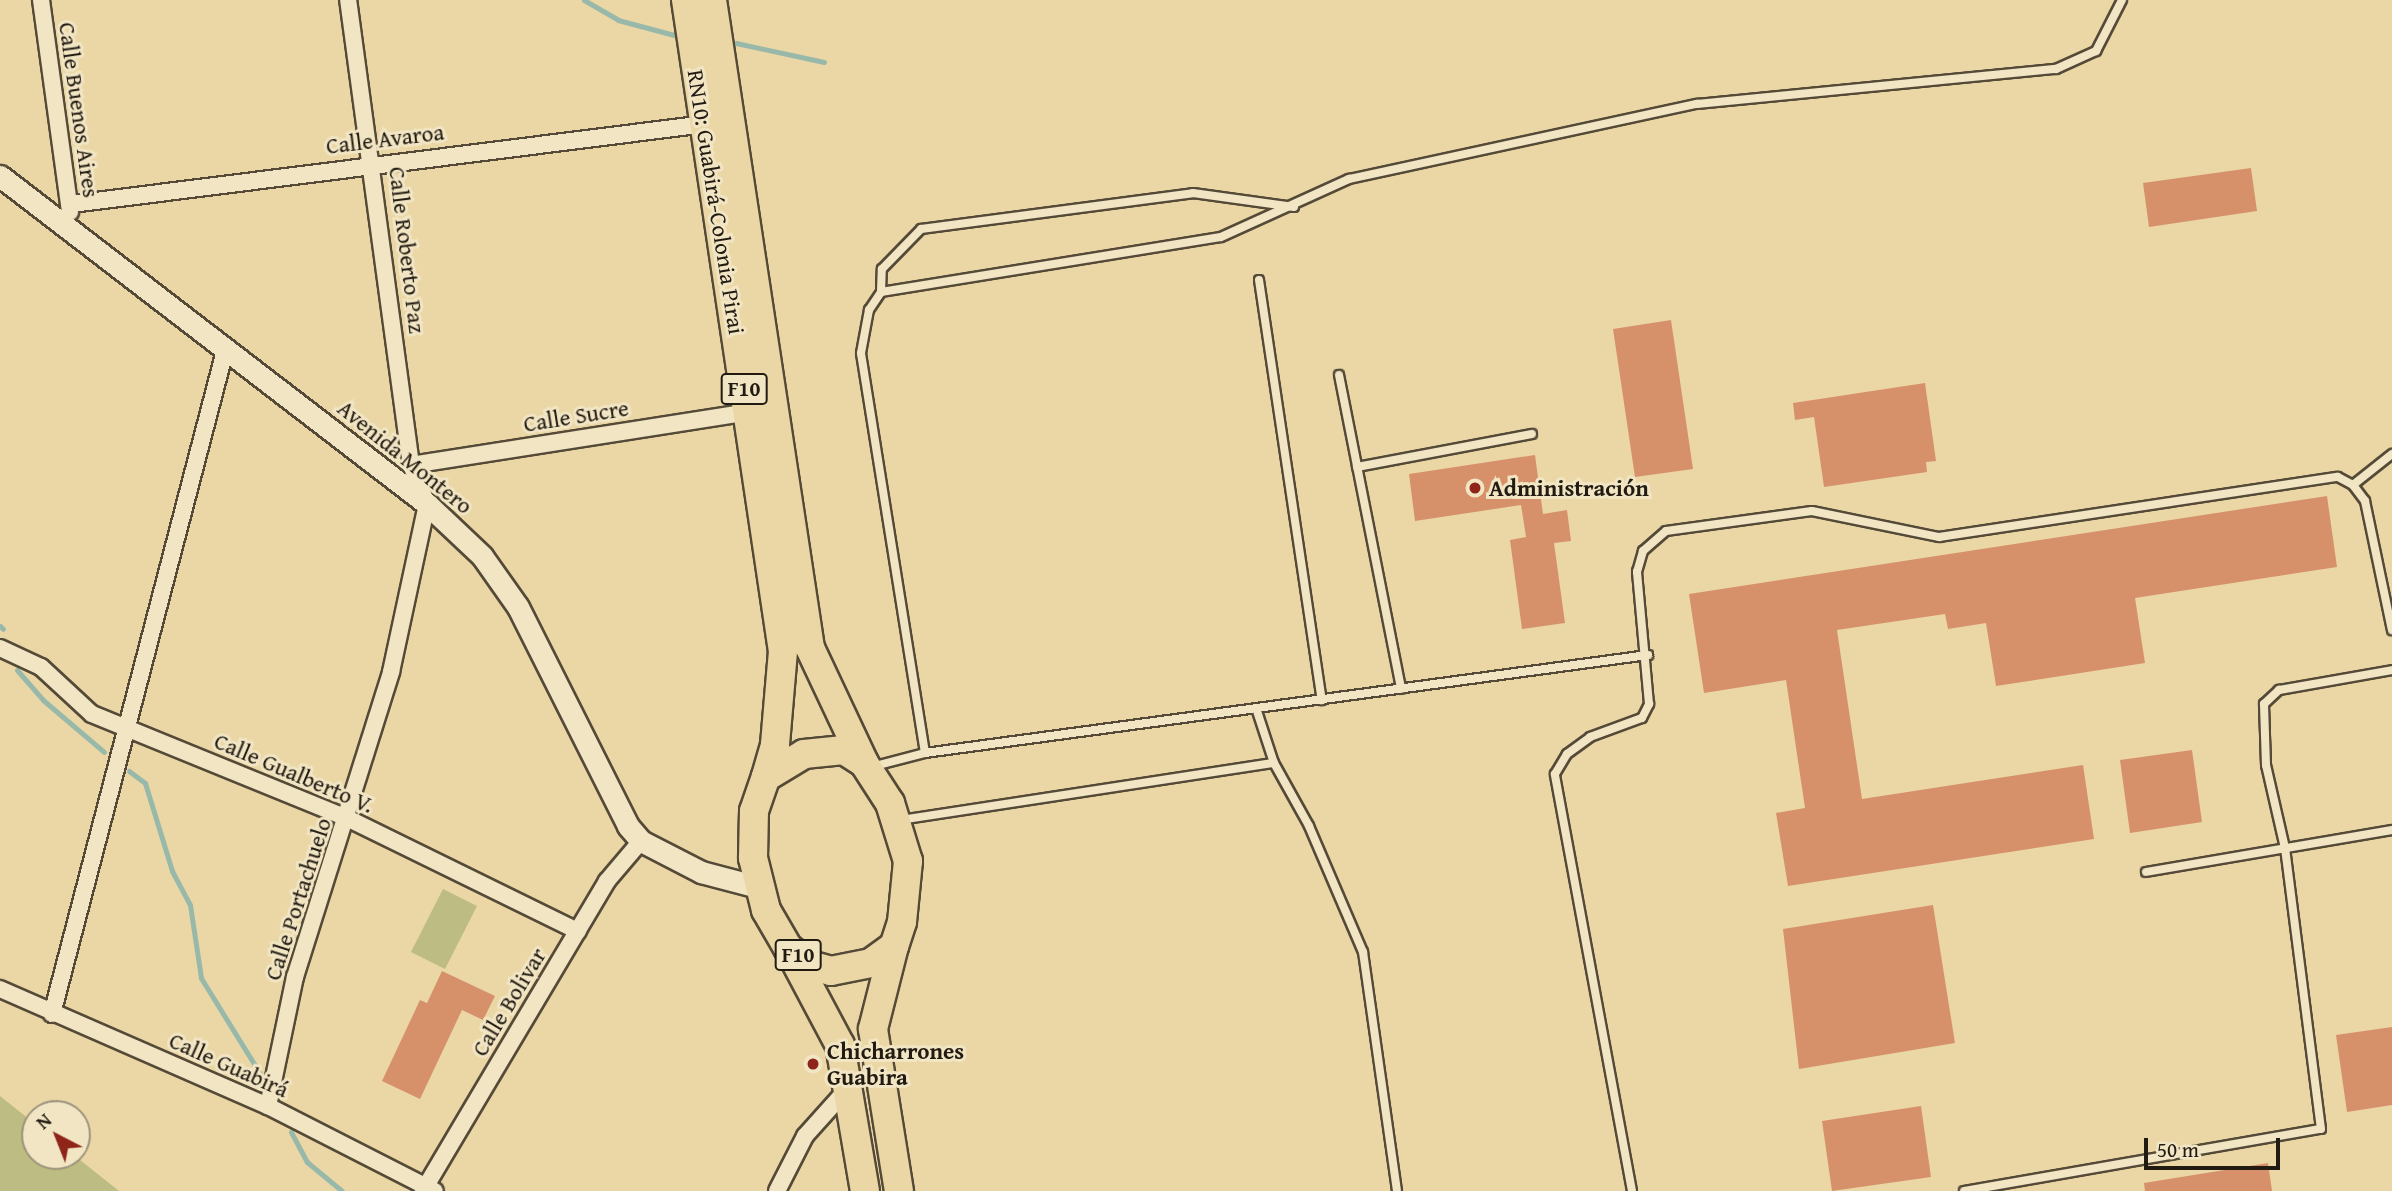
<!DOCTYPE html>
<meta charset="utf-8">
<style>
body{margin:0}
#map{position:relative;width:2392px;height:1191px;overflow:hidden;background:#ead7a5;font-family:"Gentium Book Plus",serif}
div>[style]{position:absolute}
.green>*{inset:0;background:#bdbc82}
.stream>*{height:5px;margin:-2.5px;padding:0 2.5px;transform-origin:2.5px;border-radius:2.5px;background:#98b9aa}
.building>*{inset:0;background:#d7916a}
.roads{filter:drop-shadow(2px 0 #544a37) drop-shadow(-2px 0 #544a37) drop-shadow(0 2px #544a37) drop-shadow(0 -2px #544a37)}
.service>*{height:8px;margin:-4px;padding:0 4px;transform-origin:4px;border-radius:4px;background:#f1e5c4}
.minor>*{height:16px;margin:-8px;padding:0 8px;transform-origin:8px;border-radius:8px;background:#f1e5c4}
.tertiary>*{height:21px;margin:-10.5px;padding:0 10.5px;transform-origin:10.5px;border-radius:10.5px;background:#f1e5c4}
.trunk>*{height:28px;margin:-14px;padding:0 14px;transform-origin:14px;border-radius:14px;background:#ead7a5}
.dots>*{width:19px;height:19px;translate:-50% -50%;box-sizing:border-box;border:4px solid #f1e5c4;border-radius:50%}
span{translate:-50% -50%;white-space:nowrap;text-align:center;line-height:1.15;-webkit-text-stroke:6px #f1e5c4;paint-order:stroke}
.shield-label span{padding:2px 5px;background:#f1e5c4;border:2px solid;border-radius:5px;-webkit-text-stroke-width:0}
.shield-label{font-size:21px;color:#221b12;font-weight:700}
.street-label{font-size:23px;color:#221b12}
.poi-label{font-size:23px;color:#221b12;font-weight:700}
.left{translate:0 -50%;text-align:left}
.north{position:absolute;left:21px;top:1100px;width:70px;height:70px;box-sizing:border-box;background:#f1e5c4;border:2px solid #9e947d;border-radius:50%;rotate:318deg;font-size:19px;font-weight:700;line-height:28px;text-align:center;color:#221b12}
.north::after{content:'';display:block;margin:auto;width:24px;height:32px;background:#8f2418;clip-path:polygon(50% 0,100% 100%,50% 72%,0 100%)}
.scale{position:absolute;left:2144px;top:1138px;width:136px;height:32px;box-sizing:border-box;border:4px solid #221b12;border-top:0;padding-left:9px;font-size:21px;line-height:24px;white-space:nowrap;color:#221b12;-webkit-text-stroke:5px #f1e5c4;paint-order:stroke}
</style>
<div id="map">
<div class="green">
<i style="clip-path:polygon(443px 889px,477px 906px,445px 969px,411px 952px)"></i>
<i style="clip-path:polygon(0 1096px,35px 1124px,35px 1156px,75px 1156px,119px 1191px,0 1191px)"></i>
</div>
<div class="stream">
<i style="left:584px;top:0;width:39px;rotate:30deg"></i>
<i style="left:618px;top:20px;width:58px;rotate:15deg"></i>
<i style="left:736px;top:43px;width:90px;rotate:12.2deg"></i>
<i style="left:0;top:626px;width:4px;rotate:45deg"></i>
<i style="left:17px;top:670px;width:40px;rotate:49deg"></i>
<i style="left:43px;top:700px;width:80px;rotate:40.4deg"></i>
<i style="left:129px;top:771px;width:20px;rotate:37deg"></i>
<i style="left:145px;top:783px;width:92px;rotate:72.9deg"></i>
<i style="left:172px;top:871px;width:38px;rotate:62deg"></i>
<i style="left:190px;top:905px;width:74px;rotate:81.4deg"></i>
<i style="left:201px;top:978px;width:114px;rotate:58.3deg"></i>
<i style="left:291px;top:1132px;width:34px;rotate:62deg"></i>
<i style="left:307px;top:1162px;width:45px;rotate:39.6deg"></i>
</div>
<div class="building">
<i style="clip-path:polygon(2251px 168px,2257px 211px,2149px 227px,2143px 183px)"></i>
<i style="clip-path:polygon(1671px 320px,1693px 469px,1635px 477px,1613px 329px)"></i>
<i style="clip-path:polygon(1925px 383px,1936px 461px,1926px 462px,1927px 472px,1824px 487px,1814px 417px,1795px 420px,1793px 403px)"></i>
<i style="clip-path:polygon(1535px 455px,1543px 514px,1567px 510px,1571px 541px,1554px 543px,1565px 623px,1522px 629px,1510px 540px,1526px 537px,1521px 505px,1415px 521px,1409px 474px)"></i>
<i style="clip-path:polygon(2327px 496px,2337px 567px,2135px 598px,2145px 663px,1996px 686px,1986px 623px,1948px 629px,1945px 614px,1837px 630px,1862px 799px,2083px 765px,2094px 839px,1788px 886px,1776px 813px,1805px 808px,1786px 680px,1704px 693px,1689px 594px)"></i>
<i style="clip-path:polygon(2192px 750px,2202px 822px,2130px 833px,2120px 760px)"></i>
<i style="clip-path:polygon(1933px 905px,1955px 1043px,1799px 1069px,1783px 929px)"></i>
<i style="clip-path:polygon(442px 971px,495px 996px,483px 1020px,462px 1010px,420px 1099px,382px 1081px,420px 1000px,427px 1003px)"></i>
<i style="clip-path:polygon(2392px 1027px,2392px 1105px,2347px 1112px,2336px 1035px)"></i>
<i style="clip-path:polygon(1921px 1106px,1931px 1177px,1832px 1191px,1822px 1121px)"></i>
<i style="clip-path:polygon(2268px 1163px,2272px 1191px,2145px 1191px,2144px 1183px)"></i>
</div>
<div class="roads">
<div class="service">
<i style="left:1259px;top:280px;width:425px;rotate:81.5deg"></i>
<i style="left:881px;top:292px;width:23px;rotate:-88deg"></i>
<i style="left:882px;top:269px;width:56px;rotate:-45.7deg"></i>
<i style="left:921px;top:229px;width:274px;rotate:-7.5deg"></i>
<i style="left:1193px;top:193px;width:102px;rotate:7.9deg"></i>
<i style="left:1339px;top:375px;width:320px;rotate:78.8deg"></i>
<i style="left:1357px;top:467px;width:178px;rotate:-10.7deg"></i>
<i style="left:2353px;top:485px;width:50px;rotate:-38.5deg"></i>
<i style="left:1256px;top:708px;width:58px;rotate:71.9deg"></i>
<i style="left:1274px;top:763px;width:72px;rotate:60.9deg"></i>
<i style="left:1309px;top:826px;width:137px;rotate:66.8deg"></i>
<i style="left:1363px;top:952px;width:241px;rotate:81.9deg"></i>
<i style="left:925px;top:753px;width:405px;rotate:-99.1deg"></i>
<i style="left:861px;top:353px;width:44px;rotate:-79.5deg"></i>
<i style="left:869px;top:310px;width:22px;rotate:-56deg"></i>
<i style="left:881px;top:292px;width:344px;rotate:-9.2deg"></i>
<i style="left:1221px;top:237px;width:141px;rotate:-24.4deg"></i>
<i style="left:1349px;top:179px;width:356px;rotate:-12.2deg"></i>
<i style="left:1697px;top:104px;width:361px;rotate:-5.6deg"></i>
<i style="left:2056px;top:69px;width:44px;rotate:-24.2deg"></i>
<i style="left:2096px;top:51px;width:57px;rotate:-63deg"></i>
<i style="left:871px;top:767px;width:56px;rotate:-14.5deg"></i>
<i style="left:925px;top:753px;width:730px;rotate:-7.72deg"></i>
<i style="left:900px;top:820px;width:378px;rotate:-8.7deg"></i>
<i style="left:2146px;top:872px;width:250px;rotate:-9.7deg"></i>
<i style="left:1632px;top:1191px;width:424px;rotate:-100.5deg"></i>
<i style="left:1555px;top:774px;width:23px;rotate:-59deg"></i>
<i style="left:1567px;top:754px;width:29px;rotate:-36deg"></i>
<i style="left:1590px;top:737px;width:55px;rotate:-20.1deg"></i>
<i style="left:1642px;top:718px;width:16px;rotate:-63deg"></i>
<i style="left:1649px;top:704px;width:133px;rotate:-95.2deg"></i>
<i style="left:1637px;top:572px;width:22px;rotate:-74deg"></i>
<i style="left:1643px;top:551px;width:30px;rotate:-41deg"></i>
<i style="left:1666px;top:531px;width:147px;rotate:-7.8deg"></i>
<i style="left:1812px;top:511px;width:130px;rotate:11.6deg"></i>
<i style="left:1939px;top:537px;width:403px;rotate:-8.6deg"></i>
<i style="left:2338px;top:477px;width:17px;rotate:28deg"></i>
<i style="left:2353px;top:485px;width:20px;rotate:53deg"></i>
<i style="left:2365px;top:501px;width:132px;rotate:78.2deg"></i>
<i style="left:1964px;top:1191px;width:362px;rotate:-9.9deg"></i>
<i style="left:2321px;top:1129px;width:283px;rotate:-97.3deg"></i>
<i style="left:2285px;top:848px;width:85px;rotate:-102.9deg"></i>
<i style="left:2266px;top:765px;width:61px;rotate:-91.9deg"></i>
<i style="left:2264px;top:704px;width:21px;rotate:-43deg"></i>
<i style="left:2279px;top:690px;width:115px;rotate:-10deg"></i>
</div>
<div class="minor">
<i style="left:41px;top:0;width:214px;rotate:82.2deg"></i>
<i style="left:72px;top:204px;width:638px;rotate:-7.2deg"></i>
<i style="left:411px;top:465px;width:341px;rotate:-8.9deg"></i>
<i style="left:0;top:648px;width:45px;rotate:24.9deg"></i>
<i style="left:41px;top:667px;width:69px;rotate:42.7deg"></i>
<i style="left:92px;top:714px;width:275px;rotate:22.2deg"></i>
<i style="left:347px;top:818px;width:257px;rotate:26.1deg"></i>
<i style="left:0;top:989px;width:292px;rotate:23.6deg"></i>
<i style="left:268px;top:1106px;width:187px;rotate:27deg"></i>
<i style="left:52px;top:1014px;width:685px;rotate:-75.38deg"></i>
<i style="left:268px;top:1106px;width:132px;rotate:-78.2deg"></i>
<i style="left:295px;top:977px;width:320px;rotate:-72.5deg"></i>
<i style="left:391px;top:672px;width:172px;rotate:-77.9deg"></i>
<i style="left:427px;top:504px;width:42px;rotate:-112.3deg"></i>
<i style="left:411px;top:465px;width:469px;rotate:-97.7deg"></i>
<i style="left:423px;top:1191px;width:360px;rotate:-59.3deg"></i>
<i style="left:607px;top:881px;width:52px;rotate:-49.6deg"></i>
<i style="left:777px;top:1191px;width:62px;rotate:-63deg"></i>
<i style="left:805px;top:1136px;width:64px;rotate:-48.1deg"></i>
</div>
<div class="tertiary">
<i style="left:0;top:176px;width:538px;rotate:37.53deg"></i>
<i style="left:427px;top:504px;width:76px;rotate:43.4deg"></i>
<i style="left:482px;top:556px;width:62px;rotate:54.8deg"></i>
<i style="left:518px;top:607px;width:245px;rotate:63.3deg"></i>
<i style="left:628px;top:826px;width:20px;rotate:49deg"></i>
<i style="left:641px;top:841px;width:68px;rotate:27.3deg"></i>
<i style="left:701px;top:872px;width:59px;rotate:14.7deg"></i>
</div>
<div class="trunk">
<i style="left:686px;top:0;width:658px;rotate:81.53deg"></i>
<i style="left:783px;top:651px;width:94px;rotate:94.9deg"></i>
<i style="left:775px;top:745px;width:33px;rotate:106deg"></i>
<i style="left:712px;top:0;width:655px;rotate:81.4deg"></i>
<i style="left:810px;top:648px;width:127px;rotate:64.8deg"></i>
<i style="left:864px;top:763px;width:48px;rotate:57deg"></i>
<i style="left:890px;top:803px;width:61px;rotate:72.8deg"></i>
<i style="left:908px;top:861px;width:61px;rotate:95.6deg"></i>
<i style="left:902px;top:922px;width:25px;rotate:108deg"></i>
<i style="left:894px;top:946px;width:29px;rotate:144deg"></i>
<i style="left:871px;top:963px;width:41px;rotate:168.7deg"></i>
<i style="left:831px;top:971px;width:22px;rotate:-164deg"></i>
<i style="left:810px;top:965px;width:28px;rotate:-142deg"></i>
<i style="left:788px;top:948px;width:44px;rotate:-120.1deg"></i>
<i style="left:766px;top:910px;width:54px;rotate:-104deg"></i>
<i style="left:753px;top:858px;width:47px;rotate:-88.8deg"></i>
<i style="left:754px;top:811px;width:36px;rotate:-71deg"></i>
<i style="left:766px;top:777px;width:44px;rotate:-31.2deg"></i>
<i style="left:804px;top:754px;width:40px;rotate:-5.7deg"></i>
<i style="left:844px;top:750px;width:24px;rotate:33deg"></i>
<i style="left:894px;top:946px;width:86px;rotate:104.2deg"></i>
<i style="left:873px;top:1029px;width:164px;rotate:80.9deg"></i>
<i style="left:791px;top:953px;width:104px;rotate:62deg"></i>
<i style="left:840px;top:1045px;width:148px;rotate:80.3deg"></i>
</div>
</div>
<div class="dots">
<i style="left:1475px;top:488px;background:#8f2418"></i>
<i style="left:813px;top:1064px;background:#8f2418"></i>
</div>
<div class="shield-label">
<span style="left:744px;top:389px">F10</span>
<span style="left:798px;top:955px">F10</span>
</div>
<div class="street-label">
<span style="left:79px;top:110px;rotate:82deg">Calle Buenos Aires</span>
<span style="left:385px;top:139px;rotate:-7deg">Calle Avaroa</span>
<span style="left:716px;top:202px;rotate:81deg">RN10: Guabirá-Colonia Pirai</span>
<span style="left:407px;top:250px;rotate:83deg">Calle Roberto Paz</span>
<span style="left:576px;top:416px;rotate:-9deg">Calle Sucre</span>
<span style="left:405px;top:457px;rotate:39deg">Avenida Montero</span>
<span style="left:294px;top:773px;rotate:23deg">Calle Gualberto V.</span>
<span style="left:298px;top:899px;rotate:-72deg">Calle Portachuelo</span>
<span style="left:509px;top:1002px;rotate:-59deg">Calle Bolivar</span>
<span style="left:229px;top:1065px;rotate:24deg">Calle Guabirá</span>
</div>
<div class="poi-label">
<span class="left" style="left:1489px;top:488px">Administración</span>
<span class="left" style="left:827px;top:1064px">Chicharrones<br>Guabira</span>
</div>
<div class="north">N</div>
<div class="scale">50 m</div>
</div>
